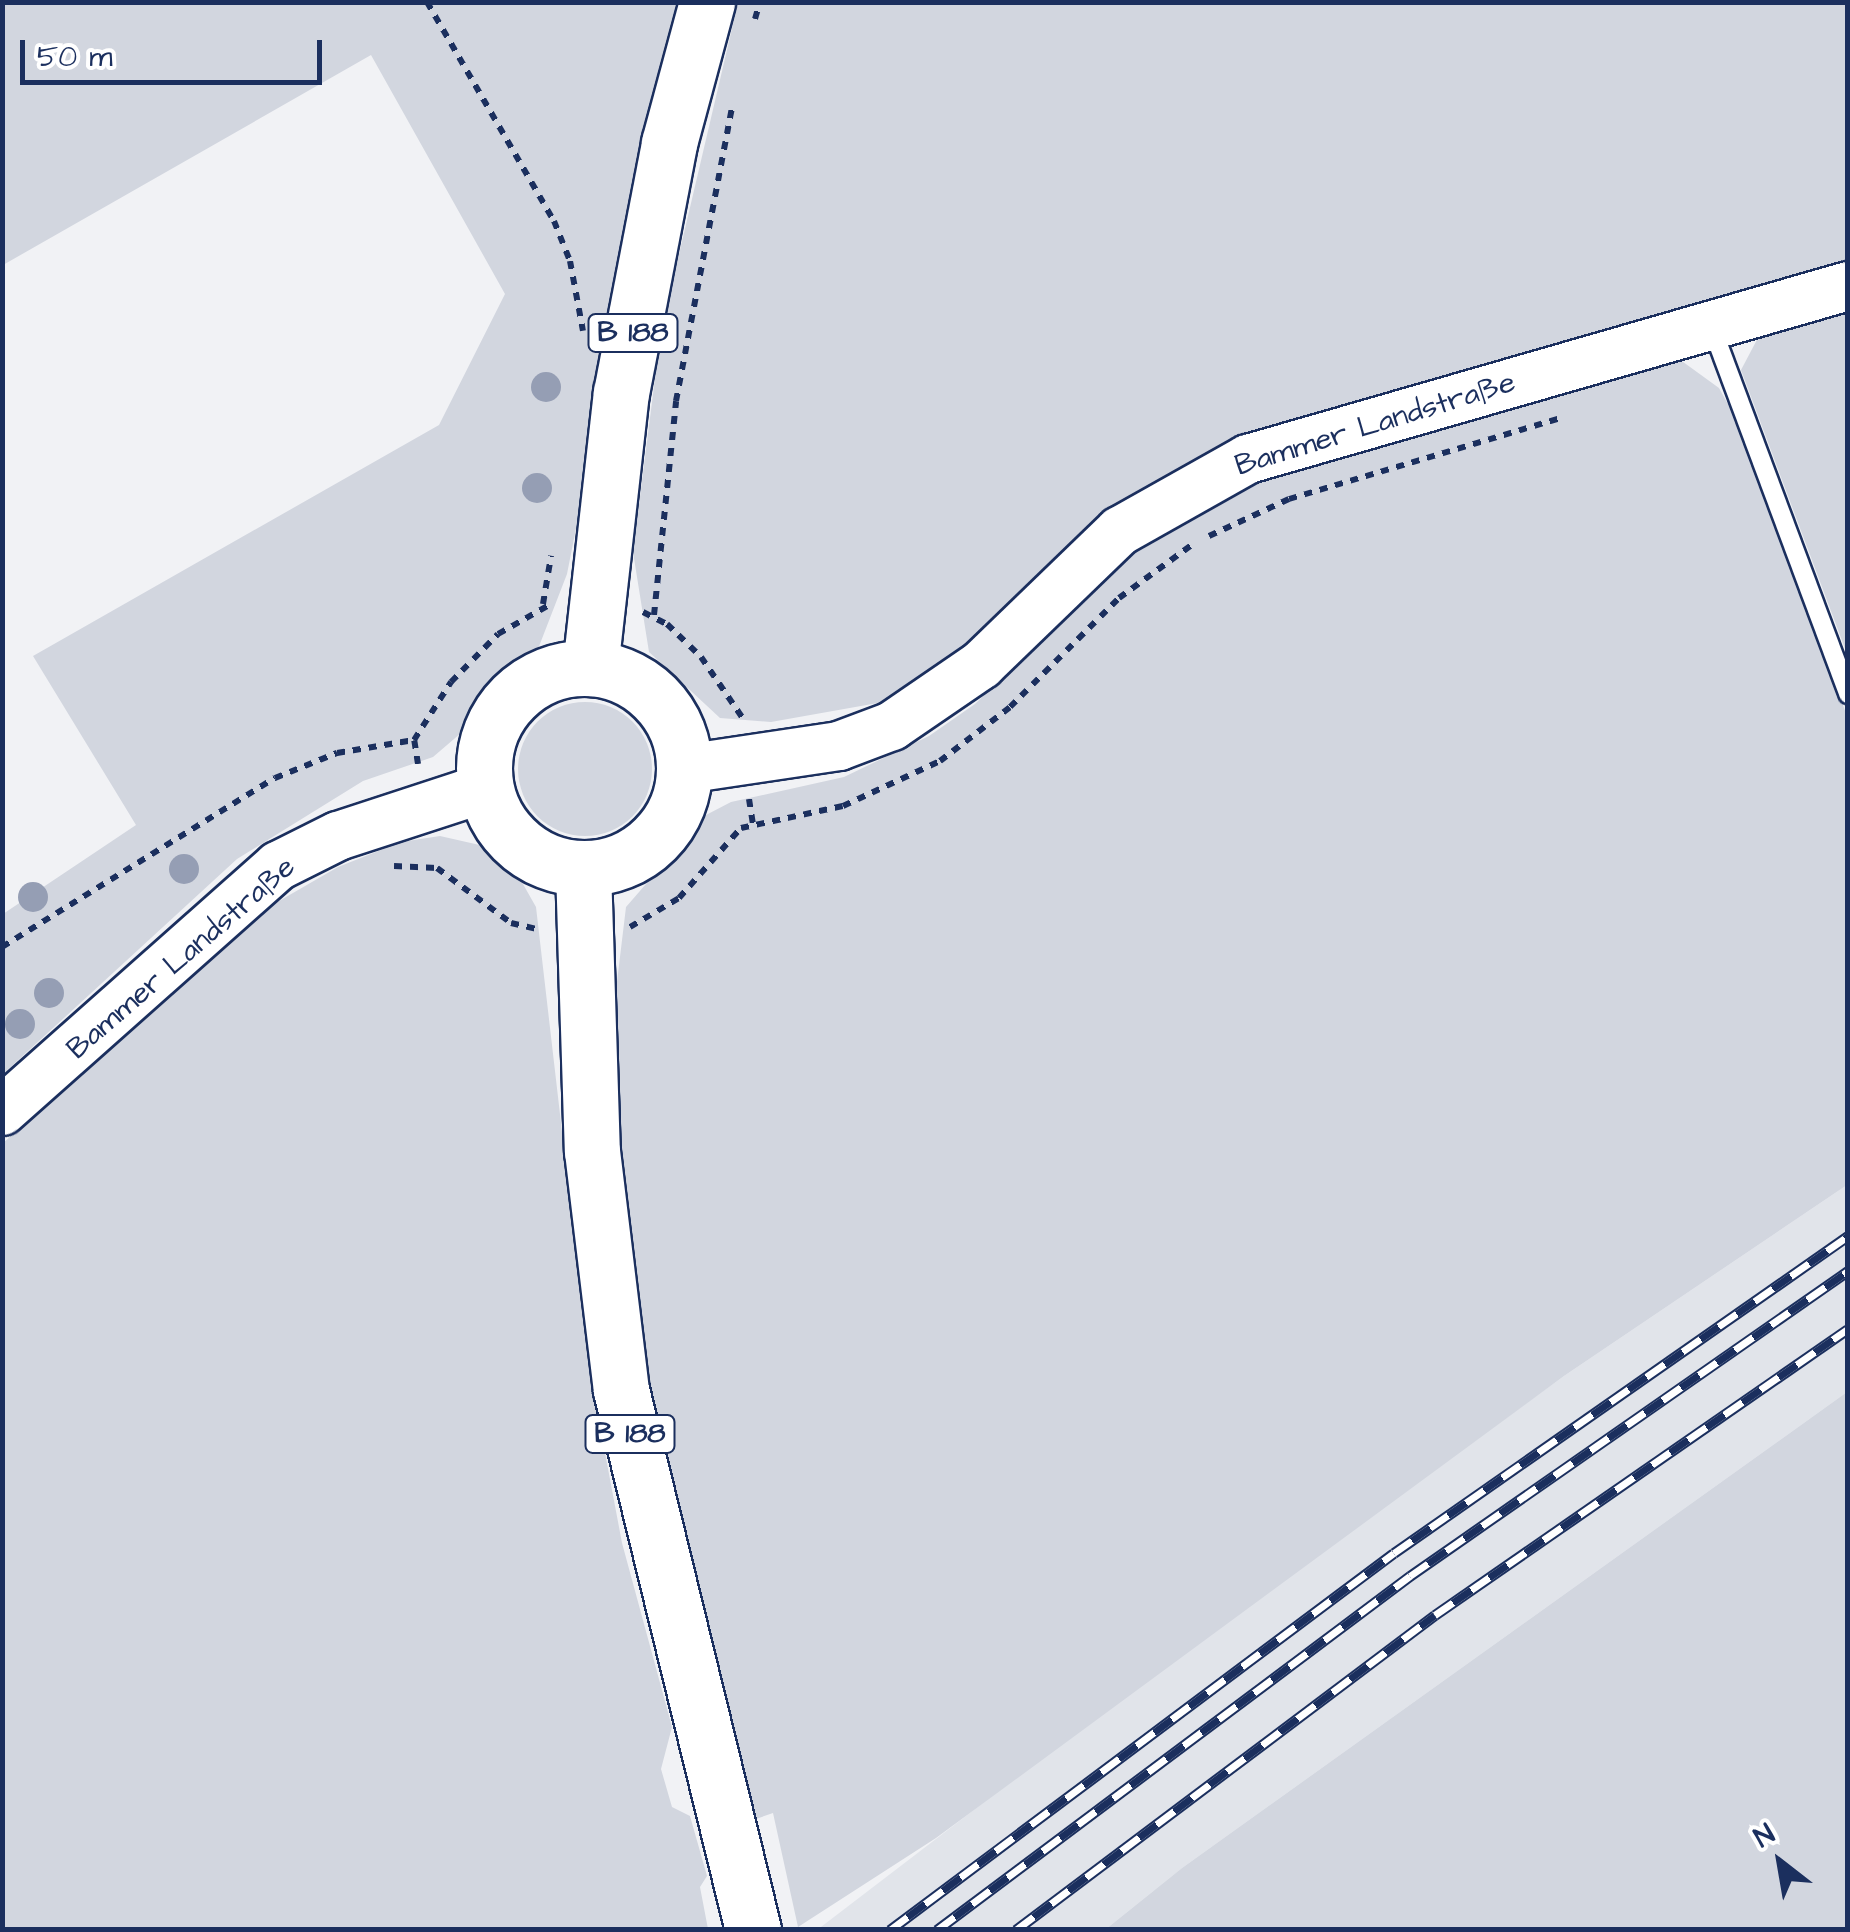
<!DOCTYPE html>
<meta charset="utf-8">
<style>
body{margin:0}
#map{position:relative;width:1850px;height:1932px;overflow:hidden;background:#f1f2f5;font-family:"Architects Daughter",sans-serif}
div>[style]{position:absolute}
.built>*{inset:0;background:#e1e4ea}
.green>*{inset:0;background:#d2d6df}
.round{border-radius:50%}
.path>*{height:6px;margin-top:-3px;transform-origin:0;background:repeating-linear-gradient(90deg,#1b2f5e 0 8px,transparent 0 16px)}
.roads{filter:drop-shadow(2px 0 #1b2f5e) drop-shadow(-2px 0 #1b2f5e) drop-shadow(0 2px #1b2f5e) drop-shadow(0 -2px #1b2f5e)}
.lane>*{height:18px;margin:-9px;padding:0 9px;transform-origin:9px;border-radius:9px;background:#fff}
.secondary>*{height:48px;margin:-24px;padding:0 24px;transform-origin:24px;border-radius:24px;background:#fff}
.primary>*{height:55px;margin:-27.5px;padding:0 27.5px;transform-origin:27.5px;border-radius:27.5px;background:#fff}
.primary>.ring{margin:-27.5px;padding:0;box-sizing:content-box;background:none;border:55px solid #fff;border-radius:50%}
.rail>*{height:11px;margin-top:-5.5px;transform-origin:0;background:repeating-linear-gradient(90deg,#fff 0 22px,#1b2f5e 0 44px);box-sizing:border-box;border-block:2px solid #1b2f5e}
.trees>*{width:30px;height:30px;margin:-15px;border-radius:50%;background:#959eb4}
span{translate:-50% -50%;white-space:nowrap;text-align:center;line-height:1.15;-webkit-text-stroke:8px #fff;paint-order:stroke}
.shield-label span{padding:2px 8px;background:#fff;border:2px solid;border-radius:8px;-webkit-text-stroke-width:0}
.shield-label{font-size:28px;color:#1b2f5e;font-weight:700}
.street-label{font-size:30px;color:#1b2f5e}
.frame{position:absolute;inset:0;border:5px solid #1b2f5e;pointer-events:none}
.north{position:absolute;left:1730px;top:1812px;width:100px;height:100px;-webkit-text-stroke:8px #fff;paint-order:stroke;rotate:329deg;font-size:28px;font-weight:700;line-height:40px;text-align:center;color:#1b2f5e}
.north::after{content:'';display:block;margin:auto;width:35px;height:45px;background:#1b2f5e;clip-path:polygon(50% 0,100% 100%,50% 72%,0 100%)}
.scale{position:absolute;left:20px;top:40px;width:302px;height:45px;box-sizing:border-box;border:5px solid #1b2f5e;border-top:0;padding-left:12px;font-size:30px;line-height:35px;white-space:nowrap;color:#1b2f5e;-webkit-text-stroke:8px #fff;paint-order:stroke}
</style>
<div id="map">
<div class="built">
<i style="clip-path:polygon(1847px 1185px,1847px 1392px,1182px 1868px,1106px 1929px,817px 1930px,1115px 1702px,1564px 1376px)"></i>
</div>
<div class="green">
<i style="clip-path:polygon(2px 3px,680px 3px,567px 574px,538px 649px,507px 672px,468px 727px,433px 757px,363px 781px,237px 859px,3px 1074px,3px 914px,136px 825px,33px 656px,439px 425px,505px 294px,371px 55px,3px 265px)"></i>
<i style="clip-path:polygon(738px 3px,1847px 3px,1847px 261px,1232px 442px,1109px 513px,952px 662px,889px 701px,771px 722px,720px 718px,649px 652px,633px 552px,661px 331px)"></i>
<i style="clip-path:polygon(1847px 308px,1847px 654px,1741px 370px,1760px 334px)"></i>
<i style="clip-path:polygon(1679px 359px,1719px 388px,1739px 424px,1847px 716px,1847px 1185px,1564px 1376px,936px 1838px,798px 1927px,773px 1813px,753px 1820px,659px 1445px,618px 1178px,613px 1015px,626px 907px,706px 815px,731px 802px,844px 777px,929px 736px,975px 704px,1126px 557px,1234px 492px,1297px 468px)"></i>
<i class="round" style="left:518px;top:702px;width:134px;height:134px"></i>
<i style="clip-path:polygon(440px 836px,484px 846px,519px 877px,536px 907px,590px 1373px,622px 1543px,672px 1727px,661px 1769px,672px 1807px,690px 1816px,707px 1876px,700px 1887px,708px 1929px,3px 1929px,2px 1144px,260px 912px,338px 867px,401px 842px)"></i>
<i style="clip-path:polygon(1847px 1392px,1847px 1929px,1106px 1929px,1182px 1868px)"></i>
</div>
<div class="path">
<i style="left:427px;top:2px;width:253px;rotate:59.9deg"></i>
<i style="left:554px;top:221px;width:43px;rotate:68.2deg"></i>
<i style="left:570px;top:261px;width:71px;rotate:79.5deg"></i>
<i style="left:755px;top:19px;width:18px;rotate:-74deg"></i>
<i style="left:1209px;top:536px;width:88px;rotate:-24.8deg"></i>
<i style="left:1289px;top:499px;width:284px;rotate:-16.6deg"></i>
<i style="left:543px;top:604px;width:49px;rotate:-80.5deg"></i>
<i style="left:643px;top:612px;width:27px;rotate:27deg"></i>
<i style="left:667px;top:624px;width:47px;rotate:44.1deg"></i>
<i style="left:701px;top:657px;width:73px;rotate:55.7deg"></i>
<i style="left:654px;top:615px;width:215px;rotate:-84.1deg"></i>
<i style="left:676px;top:401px;width:298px;rotate:-79.2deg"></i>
<i style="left:418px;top:764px;width:24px;rotate:-99deg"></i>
<i style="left:414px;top:740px;width:69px;rotate:-57.5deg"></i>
<i style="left:451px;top:682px;width:67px;rotate:-45.6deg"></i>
<i style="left:498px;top:634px;width:61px;rotate:-29.5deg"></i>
<i style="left:749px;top:799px;width:25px;rotate:81deg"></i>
<i style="left:394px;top:866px;width:43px;rotate:2.7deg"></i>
<i style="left:437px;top:868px;width:92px;rotate:36.6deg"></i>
<i style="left:511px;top:923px;width:27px;rotate:13deg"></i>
<i style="left:630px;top:927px;width:57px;rotate:-30.6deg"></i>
<i style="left:679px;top:898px;width:94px;rotate:-48.5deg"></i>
<i style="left:741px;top:828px;width:104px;rotate:-12.2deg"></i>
<i style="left:843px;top:806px;width:107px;rotate:-24.9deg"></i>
<i style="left:940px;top:761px;width:88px;rotate:-37.6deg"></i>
<i style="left:1010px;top:707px;width:154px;rotate:-45deg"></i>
<i style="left:1119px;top:598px;width:92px;rotate:-36.1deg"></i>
<i style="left:2px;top:947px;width:321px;rotate:-31.8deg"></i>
<i style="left:275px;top:778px;width:67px;rotate:-22deg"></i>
<i style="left:337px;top:753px;width:78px;rotate:-9.6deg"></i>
</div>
<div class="roads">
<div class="lane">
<i style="left:1711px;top:325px;width:394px;rotate:69.6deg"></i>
</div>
<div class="secondary">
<i style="left:685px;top:769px;width:156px;rotate:-8.5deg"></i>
<i style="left:839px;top:746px;width:57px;rotate:-20.7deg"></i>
<i style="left:892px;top:726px;width:108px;rotate:-34.4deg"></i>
<i style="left:981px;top:665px;width:193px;rotate:-44deg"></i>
<i style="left:1120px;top:531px;width:147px;rotate:-29.4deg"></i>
<i style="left:1248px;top:459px;width:624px;rotate:-16.08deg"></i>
<i style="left:2px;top:1111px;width:369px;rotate:-41.6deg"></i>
<i style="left:278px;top:866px;width:67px;rotate:-26.6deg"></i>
<i style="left:338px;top:836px;width:155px;rotate:-18.1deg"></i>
</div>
<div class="primary">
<i style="left:590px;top:668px;width:277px;rotate:-83.6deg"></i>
<i style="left:621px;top:393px;width:255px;rotate:-79.1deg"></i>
<i style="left:669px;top:143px;width:146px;rotate:-74.9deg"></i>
<i class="ring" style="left:484px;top:668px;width:145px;height:145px"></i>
<i style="left:583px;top:869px;width:282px;rotate:88.2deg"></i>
<i style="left:592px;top:1151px;width:241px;rotate:83.1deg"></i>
<i style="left:621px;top:1390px;width:556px;rotate:76.26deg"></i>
</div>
</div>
<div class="rail">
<i style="left:890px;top:1930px;width:629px;rotate:-36.8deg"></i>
<i style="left:1394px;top:1553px;width:554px;rotate:-34.92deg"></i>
<i style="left:937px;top:1930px;width:591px;rotate:-36.81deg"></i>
<i style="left:1410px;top:1576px;width:534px;rotate:-34.85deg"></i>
<i style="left:1016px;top:1930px;width:524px;rotate:-36.94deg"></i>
<i style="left:1435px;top:1615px;width:502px;rotate:-34.7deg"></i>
</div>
<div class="trees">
<i style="left:546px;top:387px"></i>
<i style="left:537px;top:488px"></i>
<i style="left:184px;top:869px"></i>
<i style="left:33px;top:897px"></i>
<i style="left:49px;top:993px"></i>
<i style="left:20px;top:1024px"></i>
</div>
<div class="shield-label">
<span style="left:633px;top:333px">B 188</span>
<span style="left:630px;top:1434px">B 188</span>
</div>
<div class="street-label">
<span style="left:1375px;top:424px;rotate:-17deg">Bammer Landstraße</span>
<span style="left:181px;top:958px;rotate:-41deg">Bammer Landstraße</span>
</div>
<div class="frame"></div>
<div class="north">N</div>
<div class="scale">50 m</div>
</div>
